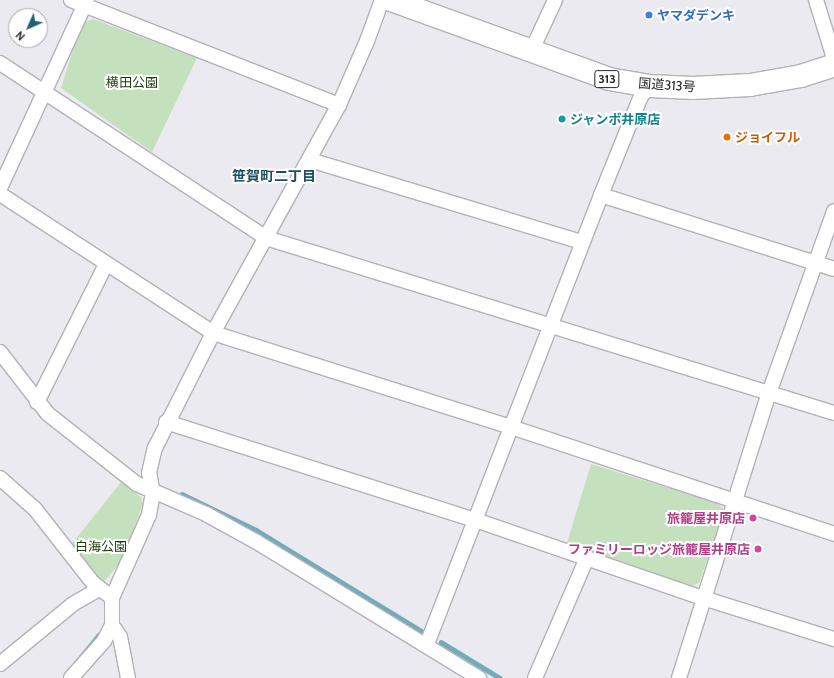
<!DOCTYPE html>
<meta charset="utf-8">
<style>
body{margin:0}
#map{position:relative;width:834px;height:678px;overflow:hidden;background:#ebeaf0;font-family:Cabin,"Noto Sans JP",sans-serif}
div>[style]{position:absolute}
.green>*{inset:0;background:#c5e0bc}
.stream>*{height:4.5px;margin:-2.25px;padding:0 2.25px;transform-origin:2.25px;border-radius:2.25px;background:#73abbb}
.roads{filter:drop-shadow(1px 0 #b3b1b7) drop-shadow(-1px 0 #b3b1b7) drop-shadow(0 1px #b3b1b7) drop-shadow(0 -1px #b3b1b7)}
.street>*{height:14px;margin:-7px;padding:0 7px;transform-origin:7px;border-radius:7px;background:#fff}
.highway>*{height:22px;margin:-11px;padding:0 11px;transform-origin:11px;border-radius:11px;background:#fff}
.dots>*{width:11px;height:11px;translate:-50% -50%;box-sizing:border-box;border:2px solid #fff;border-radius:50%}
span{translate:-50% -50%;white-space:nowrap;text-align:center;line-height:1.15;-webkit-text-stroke:4px #fff;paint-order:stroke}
.shield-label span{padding:1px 3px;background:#fff;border:1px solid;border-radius:3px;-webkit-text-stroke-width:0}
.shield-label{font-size:12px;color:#252527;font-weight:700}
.shop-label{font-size:13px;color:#366cbe;font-weight:700}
.left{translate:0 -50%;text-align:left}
.park-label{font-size:13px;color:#193f07}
.street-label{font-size:13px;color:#252527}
.culture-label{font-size:13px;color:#0d838f;font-weight:700}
.food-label{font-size:13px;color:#c56008;font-weight:700}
.hotel-label{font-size:13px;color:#b23c85;font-weight:700}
.right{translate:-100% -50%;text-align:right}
.neighbourhood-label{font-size:14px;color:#1c4f5f;font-weight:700}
.north{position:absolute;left:8px;top:8px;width:40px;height:40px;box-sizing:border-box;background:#fff;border:1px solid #a8a8a9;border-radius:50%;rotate:225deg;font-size:11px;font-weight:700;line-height:16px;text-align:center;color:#252527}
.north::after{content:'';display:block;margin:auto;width:14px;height:18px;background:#216176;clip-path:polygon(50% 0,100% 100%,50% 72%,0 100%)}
</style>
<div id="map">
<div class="green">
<i style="clip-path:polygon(93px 19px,197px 58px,152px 152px,61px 88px,81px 24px)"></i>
<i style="clip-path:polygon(591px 464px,717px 503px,724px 510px,699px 583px,692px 586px,566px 546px)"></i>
<i style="clip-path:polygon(122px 481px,141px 497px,143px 504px,127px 547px,119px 564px,102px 584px,71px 545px)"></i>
</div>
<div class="stream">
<i style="left:182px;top:494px;width:82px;rotate:25.9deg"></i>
<i style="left:256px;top:530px;width:198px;rotate:31.4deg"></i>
<i style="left:441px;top:642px;width:69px;rotate:31.4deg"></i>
<i style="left:76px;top:663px;width:36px;rotate:-51deg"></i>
</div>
<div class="roads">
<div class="street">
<i style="left:71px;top:0;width:288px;rotate:21.4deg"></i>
<i style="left:816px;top:0;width:61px;rotate:72.8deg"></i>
<i style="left:531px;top:52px;width:57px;rotate:-65.2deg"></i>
<i style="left:0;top:63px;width:318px;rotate:33.3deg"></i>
<i style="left:266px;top:238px;width:594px;rotate:17.12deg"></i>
<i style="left:310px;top:160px;width:284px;rotate:16.8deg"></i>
<i style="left:0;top:188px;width:207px;rotate:-65.2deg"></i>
<i style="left:0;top:194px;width:254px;rotate:33.1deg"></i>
<i style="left:213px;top:333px;width:312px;rotate:17.5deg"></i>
<i style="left:511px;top:427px;width:340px;rotate:18.3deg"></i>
<i style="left:601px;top:195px;width:244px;rotate:17.6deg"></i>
<i style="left:0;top:352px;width:78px;rotate:52.3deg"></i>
<i style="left:48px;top:414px;width:113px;rotate:38.2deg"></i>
<i style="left:137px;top:484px;width:75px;rotate:23.5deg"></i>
<i style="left:206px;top:514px;width:56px;rotate:28.9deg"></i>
<i style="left:255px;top:541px;width:263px;rotate:31.5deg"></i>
<i style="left:37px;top:402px;width:154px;rotate:-63.4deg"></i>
<i style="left:166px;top:422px;width:324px;rotate:17.6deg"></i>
<i style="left:475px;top:520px;width:244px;rotate:18.9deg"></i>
<i style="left:706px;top:599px;width:134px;rotate:17.4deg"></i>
<i style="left:0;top:478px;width:47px;rotate:41.5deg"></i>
<i style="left:35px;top:509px;width:94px;rotate:51.9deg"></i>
<i style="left:93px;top:583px;width:24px;rotate:38deg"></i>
<i style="left:427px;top:644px;width:482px;rotate:-68.8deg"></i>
<i style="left:601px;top:195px;width:107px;rotate:-68deg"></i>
<i style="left:641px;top:96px;width:13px;rotate:-48deg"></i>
<i style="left:0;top:664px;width:94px;rotate:-39.4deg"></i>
<i style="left:73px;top:604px;width:30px;rotate:-30deg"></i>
<i style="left:71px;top:678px;width:50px;rotate:-48.3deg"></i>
<i style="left:104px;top:641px;width:18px;rotate:-63deg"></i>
<i style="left:128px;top:678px;width:42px;rotate:-101deg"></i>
<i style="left:120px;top:637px;width:14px;rotate:-124deg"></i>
<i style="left:112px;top:625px;width:27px;rotate:-90deg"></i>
<i style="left:112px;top:598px;width:91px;rotate:-66deg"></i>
<i style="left:149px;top:515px;width:22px;rotate:-80deg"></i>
<i style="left:153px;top:493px;width:20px;rotate:-101deg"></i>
<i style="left:149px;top:473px;width:26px;rotate:-77deg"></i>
<i style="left:155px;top:448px;width:129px;rotate:-63.2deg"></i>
<i style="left:213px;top:333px;width:260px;rotate:-61.1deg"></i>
<i style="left:339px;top:105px;width:70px;rotate:-66.4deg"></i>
<i style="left:367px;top:41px;width:44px;rotate:-69.9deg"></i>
<i style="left:535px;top:678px;width:131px;rotate:-66.6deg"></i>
<i style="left:679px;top:678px;width:299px;rotate:-72.5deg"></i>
<i style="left:769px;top:393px;width:193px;rotate:-70.3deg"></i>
</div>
<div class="highway">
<i style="left:391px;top:0;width:232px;rotate:19.9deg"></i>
<i style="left:609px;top:79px;width:42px;rotate:9.7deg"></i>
<i style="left:650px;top:86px;width:43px;rotate:2.7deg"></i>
<i style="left:693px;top:88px;width:57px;rotate:-3deg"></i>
<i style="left:750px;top:85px;width:52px;rotate:-10deg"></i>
<i style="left:801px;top:76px;width:35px;rotate:-18deg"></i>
</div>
</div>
<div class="dots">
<i style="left:649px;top:15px;background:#3f7fe0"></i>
<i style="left:562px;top:119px;background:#0f9aa8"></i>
<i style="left:727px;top:137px;background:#e8710a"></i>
<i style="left:753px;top:518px;background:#d1479c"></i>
<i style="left:758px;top:549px;background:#d1479c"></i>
</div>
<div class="shield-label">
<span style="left:607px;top:79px">313</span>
</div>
<div class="shop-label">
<span class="left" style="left:657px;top:15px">ヤマダデンキ</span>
</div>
<div class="park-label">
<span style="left:132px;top:82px">横田公園</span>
<span style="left:101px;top:546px">白海公園</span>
</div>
<div class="street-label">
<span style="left:667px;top:85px;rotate:4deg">国道313号</span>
</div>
<div class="culture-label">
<span class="left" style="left:570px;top:119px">ジャンボ井原店</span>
</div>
<div class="food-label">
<span class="left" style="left:735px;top:137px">ジョイフル</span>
</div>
<div class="hotel-label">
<span class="right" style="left:745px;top:518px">旅籠屋井原店</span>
<span class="right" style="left:750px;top:549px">ファミリーロッジ旅籠屋井原店</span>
</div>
<div class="neighbourhood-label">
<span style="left:274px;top:176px">笹賀町二丁目</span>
</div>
<div class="north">N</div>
</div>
